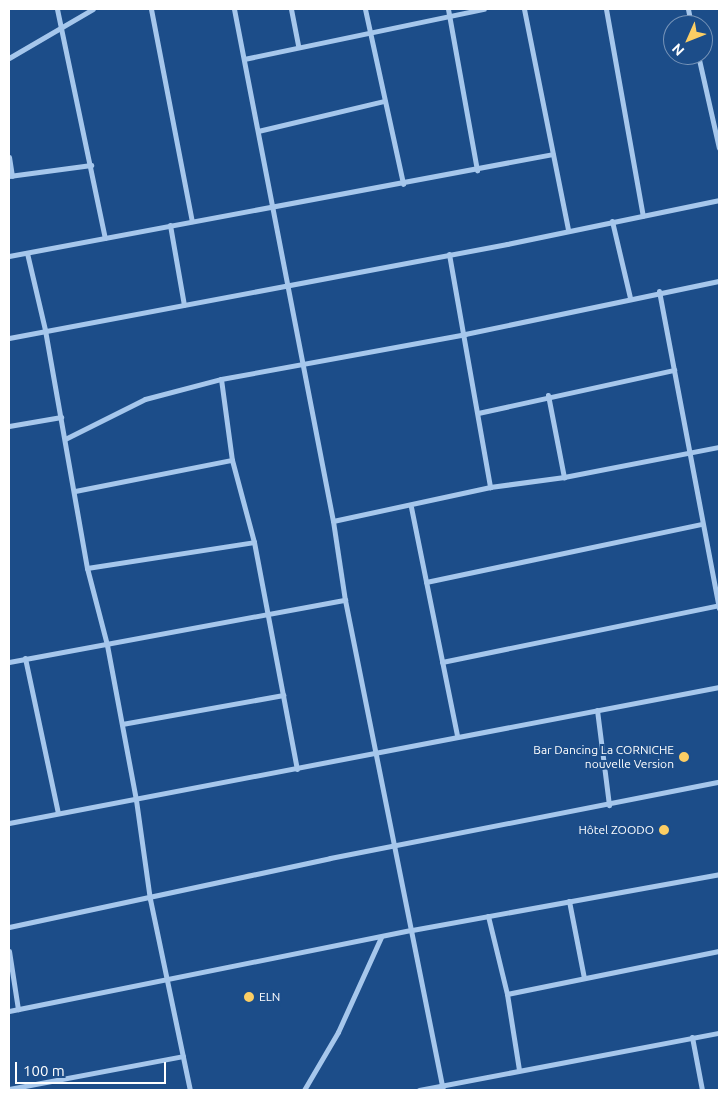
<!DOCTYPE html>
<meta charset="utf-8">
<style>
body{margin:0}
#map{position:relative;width:728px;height:1099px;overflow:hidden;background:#1c4d89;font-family:Ubuntu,sans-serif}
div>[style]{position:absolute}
.street>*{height:5px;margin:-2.5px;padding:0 2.5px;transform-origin:2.5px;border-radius:2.5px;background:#a6c7ec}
.dots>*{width:14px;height:14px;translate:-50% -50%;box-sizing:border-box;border:2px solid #1c4d89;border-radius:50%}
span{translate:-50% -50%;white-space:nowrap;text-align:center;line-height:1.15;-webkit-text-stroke:4px #1c4d89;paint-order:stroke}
.poi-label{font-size:12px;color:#fff}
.right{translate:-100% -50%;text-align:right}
.left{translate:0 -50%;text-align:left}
.frame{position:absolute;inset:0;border:10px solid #fff;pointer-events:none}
.north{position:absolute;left:663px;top:15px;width:50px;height:50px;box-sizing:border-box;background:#1c4d89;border:1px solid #7794b8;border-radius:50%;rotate:226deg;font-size:14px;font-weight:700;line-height:20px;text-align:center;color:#fff}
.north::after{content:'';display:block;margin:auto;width:18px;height:22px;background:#fcce64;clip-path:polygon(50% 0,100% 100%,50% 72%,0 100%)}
.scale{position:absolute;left:15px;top:1062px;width:151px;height:22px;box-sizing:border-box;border:2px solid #fff;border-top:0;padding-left:6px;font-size:15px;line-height:18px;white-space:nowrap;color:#fff;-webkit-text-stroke:4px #1c4d89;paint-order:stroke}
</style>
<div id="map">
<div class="street">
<i style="left:57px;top:9px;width:234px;rotate:78.2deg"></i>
<i style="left:151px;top:9px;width:216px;rotate:79.1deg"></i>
<i style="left:234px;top:9px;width:521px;rotate:79.06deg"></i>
<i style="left:333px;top:521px;width:80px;rotate:81.4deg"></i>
<i style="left:345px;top:600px;width:500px;rotate:78.7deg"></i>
<i style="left:291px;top:9px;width:37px;rotate:79deg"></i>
<i style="left:365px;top:9px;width:179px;rotate:77.7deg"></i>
<i style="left:448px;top:9px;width:164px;rotate:79.8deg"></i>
<i style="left:524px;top:9px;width:225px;rotate:78.7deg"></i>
<i style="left:606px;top:9px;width:210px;rotate:79.9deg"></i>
<i style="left:688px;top:9px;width:16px;rotate:79deg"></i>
<i style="left:698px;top:55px;width:95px;rotate:77.3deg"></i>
<i style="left:9px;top:58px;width:97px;rotate:-30.3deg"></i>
<i style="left:244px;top:59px;width:245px;rotate:-11.8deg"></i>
<i style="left:258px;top:131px;width:130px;rotate:-13.4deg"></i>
<i style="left:9px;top:157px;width:19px;rotate:81deg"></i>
<i style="left:9px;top:176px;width:83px;rotate:-7.6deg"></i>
<i style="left:612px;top:221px;width:79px;rotate:76.8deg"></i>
<i style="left:170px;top:225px;width:81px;rotate:80.1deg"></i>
<i style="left:27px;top:253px;width:79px;rotate:76.8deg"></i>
<i style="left:45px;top:330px;width:242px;rotate:80deg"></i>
<i style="left:87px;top:568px;width:80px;rotate:75.4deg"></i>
<i style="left:107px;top:645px;width:158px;rotate:79.4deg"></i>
<i style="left:136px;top:800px;width:100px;rotate:82deg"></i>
<i style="left:150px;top:899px;width:195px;rotate:78.2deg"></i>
<i style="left:449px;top:254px;width:237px;rotate:80deg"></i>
<i style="left:9px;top:256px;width:553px;rotate:-10.62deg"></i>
<i style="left:659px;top:291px;width:323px;rotate:79.3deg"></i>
<i style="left:9px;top:338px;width:507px;rotate:-10.69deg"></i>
<i style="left:507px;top:244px;width:217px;rotate:-11.7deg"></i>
<i style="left:221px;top:379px;width:82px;rotate:82.3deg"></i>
<i style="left:232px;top:460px;width:85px;rotate:75deg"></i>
<i style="left:254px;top:542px;width:231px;rotate:79.3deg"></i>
<i style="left:548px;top:395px;width:84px;rotate:79deg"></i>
<i style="left:478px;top:413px;width:201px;rotate:-12.4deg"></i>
<i style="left:9px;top:426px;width:53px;rotate:-9.8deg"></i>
<i style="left:65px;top:439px;width:89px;rotate:-26.6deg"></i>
<i style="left:145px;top:399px;width:79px;rotate:-14.7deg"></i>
<i style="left:221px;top:379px;width:248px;rotate:-10.4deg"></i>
<i style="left:465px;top:334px;width:259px;rotate:-11.8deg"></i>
<i style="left:75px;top:491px;width:160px;rotate:-11.2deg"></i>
<i style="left:411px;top:507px;width:234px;rotate:78.6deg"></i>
<i style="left:333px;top:521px;width:161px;rotate:-12.2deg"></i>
<i style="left:490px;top:487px;width:75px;rotate:-7.7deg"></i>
<i style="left:564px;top:477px;width:158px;rotate:-11deg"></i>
<i style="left:87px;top:568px;width:169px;rotate:-8.8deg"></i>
<i style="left:426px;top:582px;width:282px;rotate:-11.9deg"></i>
<i style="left:25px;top:658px;width:158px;rotate:78deg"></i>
<i style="left:9px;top:662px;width:342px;rotate:-10.5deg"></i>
<i style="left:442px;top:662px;width:283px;rotate:-11.6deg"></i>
<i style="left:597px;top:710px;width:96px;rotate:82.8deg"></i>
<i style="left:122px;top:724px;width:164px;rotate:-10.2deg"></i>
<i style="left:9px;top:823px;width:723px;rotate:-10.84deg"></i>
<i style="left:569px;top:901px;width:78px;rotate:79deg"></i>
<i style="left:488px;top:916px;width:80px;rotate:76.3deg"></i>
<i style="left:507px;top:994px;width:77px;rotate:81deg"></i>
<i style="left:9px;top:927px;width:328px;rotate:-12.1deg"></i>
<i style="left:330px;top:858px;width:396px;rotate:-11.1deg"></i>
<i style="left:9px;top:951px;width:59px;rotate:81.2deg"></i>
<i style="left:507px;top:994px;width:216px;rotate:-11.5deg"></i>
<i style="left:9px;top:1011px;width:411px;rotate:-11.4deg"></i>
<i style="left:412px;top:930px;width:312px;rotate:-10.3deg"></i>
<i style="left:692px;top:1037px;width:54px;rotate:79.3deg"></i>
<i style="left:9px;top:1089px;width:177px;rotate:-10.7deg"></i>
<i style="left:304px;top:1090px;width:67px;rotate:-59.6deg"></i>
<i style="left:338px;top:1032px;width:104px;rotate:-65.6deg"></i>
<i style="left:419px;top:1090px;width:305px;rotate:-10.8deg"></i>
</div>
<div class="dots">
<i style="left:684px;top:757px;background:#fcce64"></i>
<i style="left:664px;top:830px;background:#fcce64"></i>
<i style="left:249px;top:997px;background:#fcce64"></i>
</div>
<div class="poi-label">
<span class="right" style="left:674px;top:757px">Bar Dancing La CORNICHE<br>nouvelle Version</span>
<span class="right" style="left:654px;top:830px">Hôtel ZOODO</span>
<span class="left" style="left:259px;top:997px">ELN</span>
</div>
<div class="frame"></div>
<div class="north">N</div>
<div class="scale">100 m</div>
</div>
